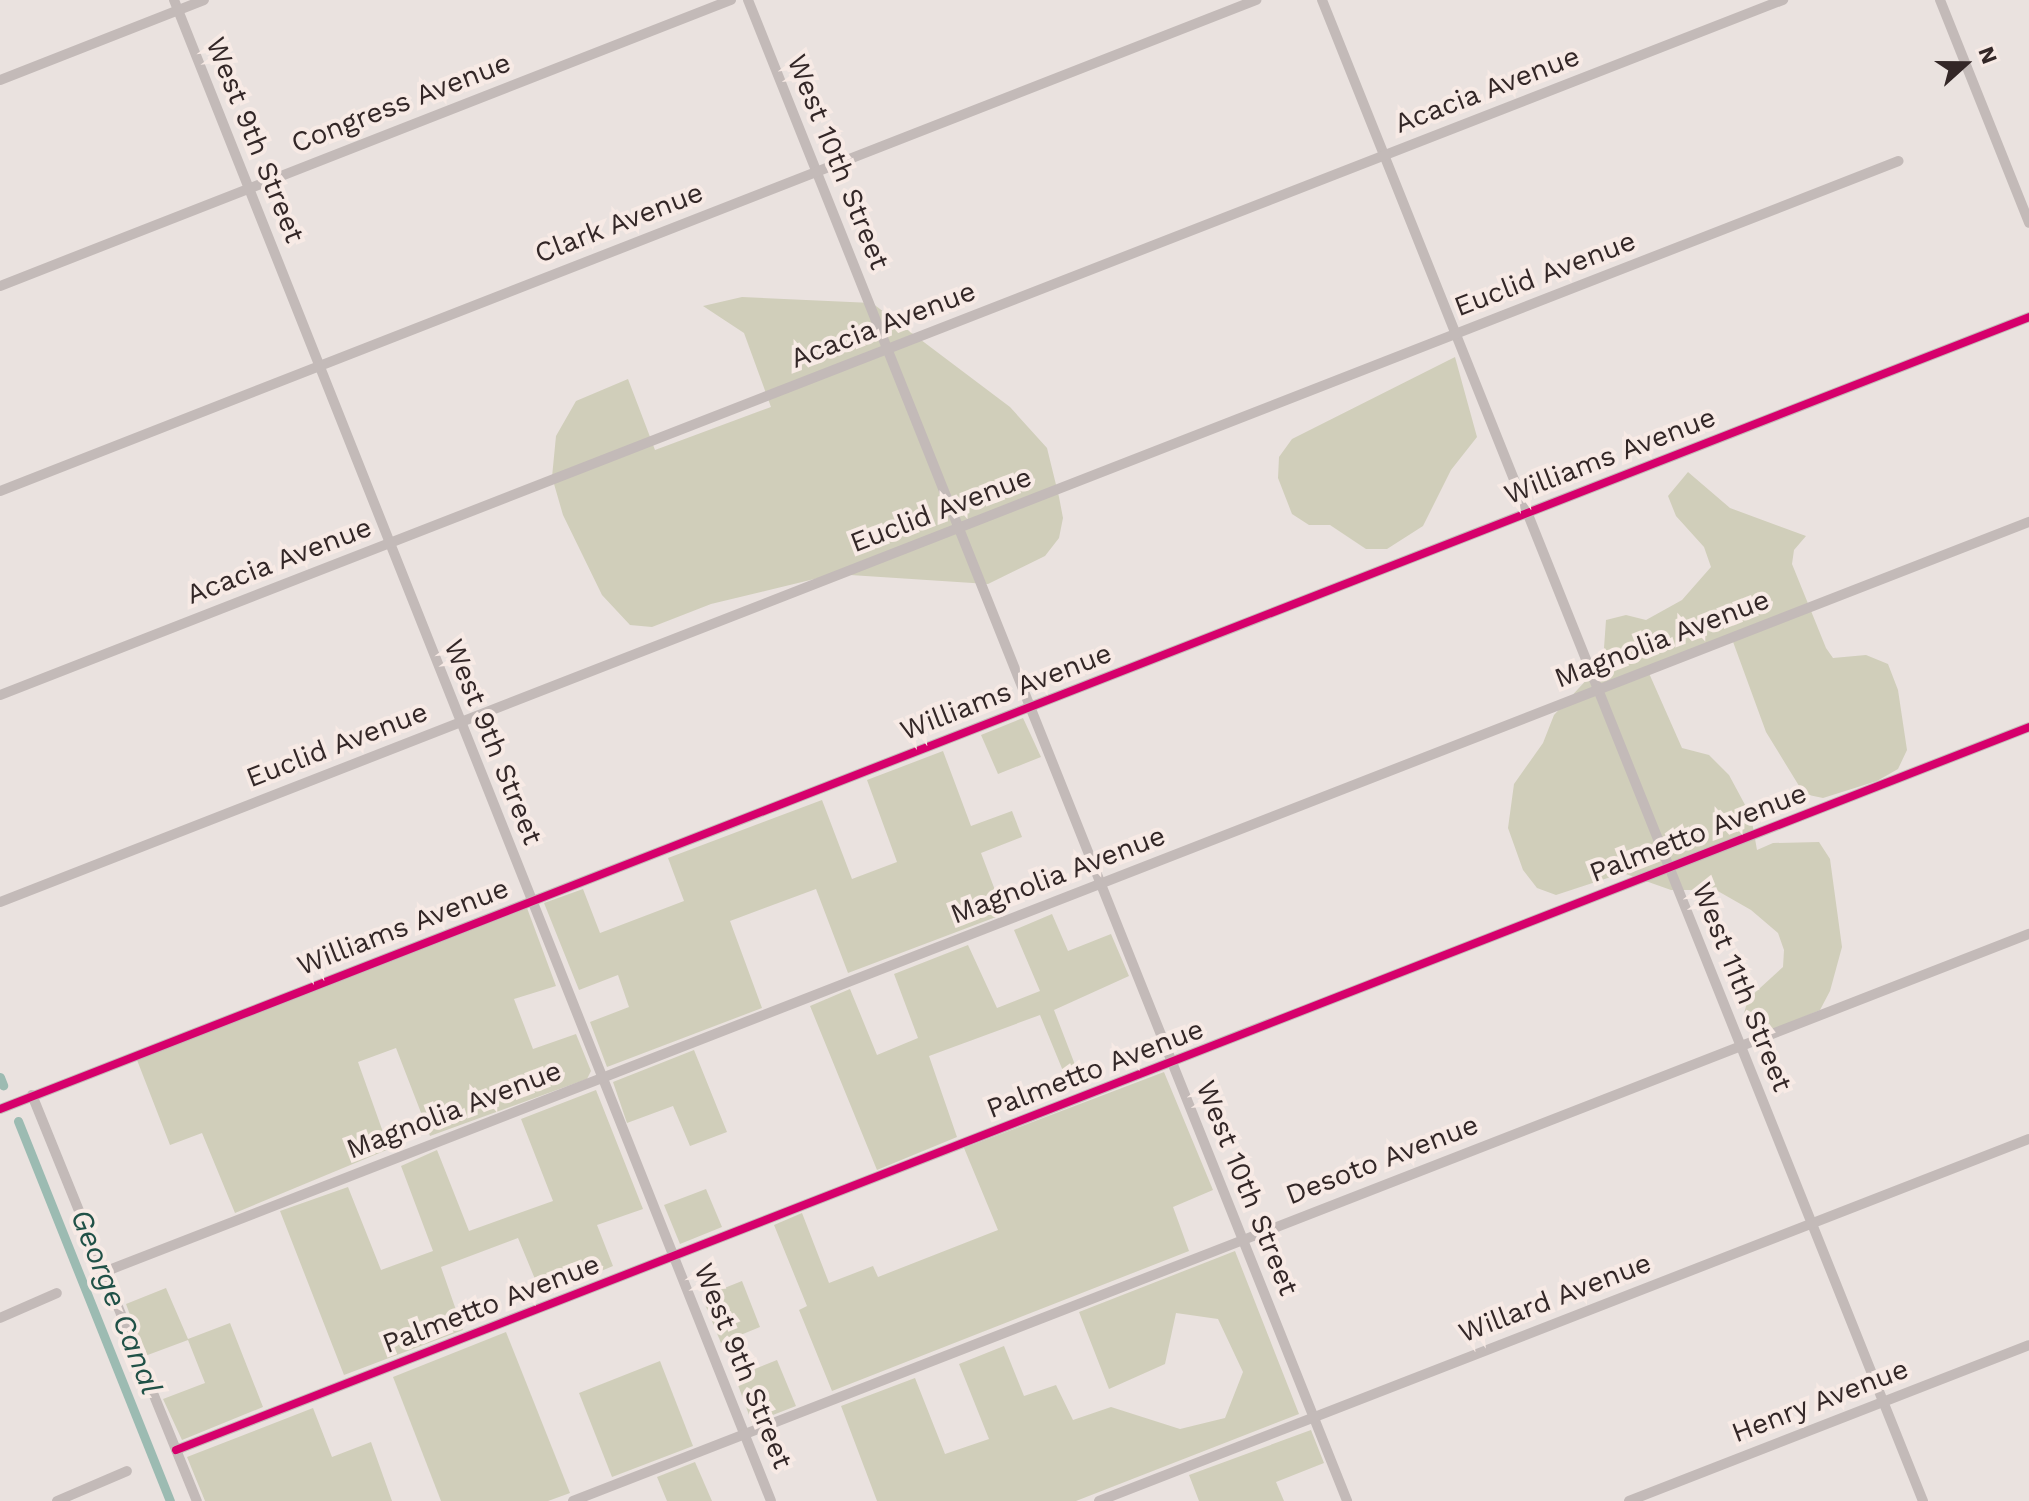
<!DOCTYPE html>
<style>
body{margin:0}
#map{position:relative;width:2029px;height:1501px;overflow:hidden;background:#eae2df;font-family:"Work Sans",sans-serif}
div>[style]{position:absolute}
.green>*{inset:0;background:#d0ceba}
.canal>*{height:9px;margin:-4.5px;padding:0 4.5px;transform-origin:4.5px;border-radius:4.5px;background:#9cbbb2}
.minor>*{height:10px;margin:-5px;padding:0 5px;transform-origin:5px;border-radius:5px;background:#c3bab8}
.cycleway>*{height:8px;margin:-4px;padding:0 4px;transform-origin:4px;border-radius:4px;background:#d6006c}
span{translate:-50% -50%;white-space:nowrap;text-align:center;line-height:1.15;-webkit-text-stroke:8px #f7eae5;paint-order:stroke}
.street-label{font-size:28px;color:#332727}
.water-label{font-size:30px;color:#205147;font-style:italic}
.north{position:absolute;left:1925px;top:24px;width:80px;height:80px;-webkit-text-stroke:6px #f7eae5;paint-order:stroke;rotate:69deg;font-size:22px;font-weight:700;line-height:32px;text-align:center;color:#332727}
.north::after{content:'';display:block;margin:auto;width:28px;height:36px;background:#332727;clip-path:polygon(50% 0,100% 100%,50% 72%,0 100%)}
</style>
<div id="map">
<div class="green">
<i style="clip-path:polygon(742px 297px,872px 303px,1010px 407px,1047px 448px,1059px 497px,1063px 518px,1059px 538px,1045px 556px,988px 584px,835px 574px,711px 604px,652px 627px,630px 625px,602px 595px,563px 515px,552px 477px,556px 436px,576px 401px,628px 379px,655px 450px,771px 407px,744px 333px,703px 306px)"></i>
<i style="clip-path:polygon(1455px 357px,1477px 437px,1451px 470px,1423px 526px,1387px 549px,1366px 549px,1330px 525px,1309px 525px,1292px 514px,1278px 478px,1279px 457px,1292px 439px)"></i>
<i style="clip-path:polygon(1688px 472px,1730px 508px,1806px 536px,1794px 550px,1792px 564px,1826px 648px,1833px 658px,1866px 655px,1888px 664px,1898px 690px,1907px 750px,1898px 769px,1877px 781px,1823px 798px,1804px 794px,1766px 732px,1732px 639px,1648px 671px,1682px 748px,1709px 755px,1729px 775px,1751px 816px,1757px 850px,1773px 843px,1819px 842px,1830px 859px,1842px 947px,1830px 991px,1820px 1010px,1761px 1035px,1747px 1029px,1743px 1017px,1748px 999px,1783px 967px,1784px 950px,1778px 933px,1751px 910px,1716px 890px,1671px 890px,1623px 873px,1556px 895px,1537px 888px,1523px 870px,1508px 828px,1514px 784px,1543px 743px,1554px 715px,1603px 662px,1606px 620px,1626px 615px,1646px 620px,1682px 600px,1711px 567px,1704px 547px,1676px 516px,1668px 496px)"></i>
<i style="clip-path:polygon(1023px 718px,1041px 757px,998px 774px,981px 735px)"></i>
<i style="clip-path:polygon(943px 751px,971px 826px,1012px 811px,1022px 837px,981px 853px,1004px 914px,848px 973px,816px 889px,730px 921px,762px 1008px,607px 1067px,590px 1022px,629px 1007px,618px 975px,579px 990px,544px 903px,583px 889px,600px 933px,684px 901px,668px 858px,822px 800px,852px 879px,897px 862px,867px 780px)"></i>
<i style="clip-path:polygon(527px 908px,556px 986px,514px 999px,533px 1049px,576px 1034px,591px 1071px,587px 1079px,430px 1136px,396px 1048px,358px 1062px,389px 1149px,235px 1213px,202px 1133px,170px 1145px,137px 1060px)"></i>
<i style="clip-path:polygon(1052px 914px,1068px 951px,1111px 934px,1129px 976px,1054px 1010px,1082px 1083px,1070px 1088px,1040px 1015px,929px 1056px,957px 1137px,877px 1170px,810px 1006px,850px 989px,877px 1055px,918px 1038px,894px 974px,968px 945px,997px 1008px,1040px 991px,1014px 930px)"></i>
<i style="clip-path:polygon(694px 1050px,727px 1132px,690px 1146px,673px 1106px,627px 1123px,613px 1082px)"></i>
<i style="clip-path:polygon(1164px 1072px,1213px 1190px,1173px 1207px,1189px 1251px,832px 1391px,799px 1310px,807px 1306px,774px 1225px,802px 1213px,829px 1283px,873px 1266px,878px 1277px,998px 1230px,964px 1148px)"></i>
<i style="clip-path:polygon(596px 1090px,643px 1209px,597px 1225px,613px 1266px,542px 1296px,518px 1238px,441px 1267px,463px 1330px,344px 1375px,280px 1211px,348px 1187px,381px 1270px,433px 1251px,401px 1166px,437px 1150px,469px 1231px,553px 1201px,521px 1119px)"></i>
<i style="clip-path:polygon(706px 1189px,722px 1227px,680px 1244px,664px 1205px)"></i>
<i style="clip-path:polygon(1235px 1251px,1299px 1414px,1076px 1501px,877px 1501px,841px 1406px,915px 1378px,945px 1454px,989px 1439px,959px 1364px,1004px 1346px,1024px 1396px,1056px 1385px,1073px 1420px,1111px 1407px,1180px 1429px,1225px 1418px,1243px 1372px,1218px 1319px,1176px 1313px,1165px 1364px,1109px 1389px,1079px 1312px)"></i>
<i style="clip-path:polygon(742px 1281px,760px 1327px,721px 1343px,702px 1297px)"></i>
<i style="clip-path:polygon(166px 1288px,188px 1339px,230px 1323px,263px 1407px,182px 1440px,163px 1399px,205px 1383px,188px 1340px,145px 1356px,126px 1304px)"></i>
<i style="clip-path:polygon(506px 1332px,570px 1493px,548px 1501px,441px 1501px,393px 1377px)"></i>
<i style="clip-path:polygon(777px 1360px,796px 1406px,752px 1423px,735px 1377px)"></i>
<i style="clip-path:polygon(660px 1361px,693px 1446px,612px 1477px,579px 1393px)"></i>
<i style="clip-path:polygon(313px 1408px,332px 1457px,371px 1442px,392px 1501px,205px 1501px,187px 1457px)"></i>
<i style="clip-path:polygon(1311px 1430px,1324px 1463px,1276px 1482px,1284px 1501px,1199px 1501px,1189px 1475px)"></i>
<i style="clip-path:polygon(695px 1462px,712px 1501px,667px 1501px,657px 1477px)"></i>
</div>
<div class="canal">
<i style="left:0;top:1077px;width:9px;rotate:69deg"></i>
<i style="left:18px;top:1121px;width:409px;rotate:68.2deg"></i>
</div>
<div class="minor">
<i style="left:174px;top:0;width:1615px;rotate:68.31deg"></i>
<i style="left:748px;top:0;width:1616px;rotate:68.24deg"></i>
<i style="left:1322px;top:0;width:1617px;rotate:68.18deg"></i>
<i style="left:1940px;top:0;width:240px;rotate:68.2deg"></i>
<i style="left:0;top:80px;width:219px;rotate:-21.4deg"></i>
<i style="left:0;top:286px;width:785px;rotate:-21.37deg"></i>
<i style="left:0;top:491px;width:1349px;rotate:-21.35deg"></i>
<i style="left:0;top:695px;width:1914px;rotate:-21.3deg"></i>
<i style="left:0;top:902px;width:2038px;rotate:-21.32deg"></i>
<i style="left:32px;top:1095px;width:438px;rotate:67.9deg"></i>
<i style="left:0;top:1109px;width:2178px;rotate:-21.32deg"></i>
<i style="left:104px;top:1272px;width:2066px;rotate:-21.29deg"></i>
<i style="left:0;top:1318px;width:62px;rotate:-23.7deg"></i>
<i style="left:176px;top:1450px;width:1989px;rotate:-21.31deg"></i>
<i style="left:57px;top:1501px;width:76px;rotate:-23.2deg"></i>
<i style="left:573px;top:1501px;width:1563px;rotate:-21.28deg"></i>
<i style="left:1099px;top:1501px;width:998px;rotate:-21.27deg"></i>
<i style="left:1629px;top:1501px;width:429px;rotate:-21.3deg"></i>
</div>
<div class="cycleway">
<i style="left:0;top:1109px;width:2178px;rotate:-21.32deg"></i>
<i style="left:176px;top:1450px;width:1989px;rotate:-21.31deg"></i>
</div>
<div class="street-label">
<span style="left:1487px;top:90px;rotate:-21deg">Acacia Avenue</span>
<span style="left:401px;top:103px;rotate:-21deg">Congress Avenue</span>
<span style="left:255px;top:140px;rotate:68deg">West 9th Street</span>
<span style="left:838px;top:162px;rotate:68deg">West 10th Street</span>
<span style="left:619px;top:223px;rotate:-21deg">Clark Avenue</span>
<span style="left:1545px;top:274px;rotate:-21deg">Euclid Avenue</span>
<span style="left:883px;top:325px;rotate:-21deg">Acacia Avenue</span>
<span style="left:1610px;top:456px;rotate:-21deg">Williams Avenue</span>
<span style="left:941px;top:510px;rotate:-21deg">Euclid Avenue</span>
<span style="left:279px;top:561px;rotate:-21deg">Acacia Avenue</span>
<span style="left:1662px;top:639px;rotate:-21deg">Magnolia Avenue</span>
<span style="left:1006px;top:692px;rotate:-21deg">Williams Avenue</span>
<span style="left:493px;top:742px;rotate:68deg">West 9th Street</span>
<span style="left:337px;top:745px;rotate:-21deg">Euclid Avenue</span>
<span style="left:1698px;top:833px;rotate:-21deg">Palmetto Avenue</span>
<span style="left:1058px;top:875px;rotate:-21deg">Magnolia Avenue</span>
<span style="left:403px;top:927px;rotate:-21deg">Williams Avenue</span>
<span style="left:1742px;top:987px;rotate:68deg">West 11th Street</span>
<span style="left:1095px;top:1069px;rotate:-21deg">Palmetto Avenue</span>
<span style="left:454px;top:1110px;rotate:-21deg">Magnolia Avenue</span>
<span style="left:1382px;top:1160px;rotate:-21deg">Desoto Avenue</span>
<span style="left:1247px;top:1188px;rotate:68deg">West 10th Street</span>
<span style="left:1555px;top:1298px;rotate:-21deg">Willard Avenue</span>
<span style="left:491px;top:1304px;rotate:-21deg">Palmetto Avenue</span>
<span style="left:743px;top:1366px;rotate:68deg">West 9th Street</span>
<span style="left:1820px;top:1401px;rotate:-21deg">Henry Avenue</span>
</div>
<div class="water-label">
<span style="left:116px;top:1302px;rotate:68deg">George Canal</span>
</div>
<div class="north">N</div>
</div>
